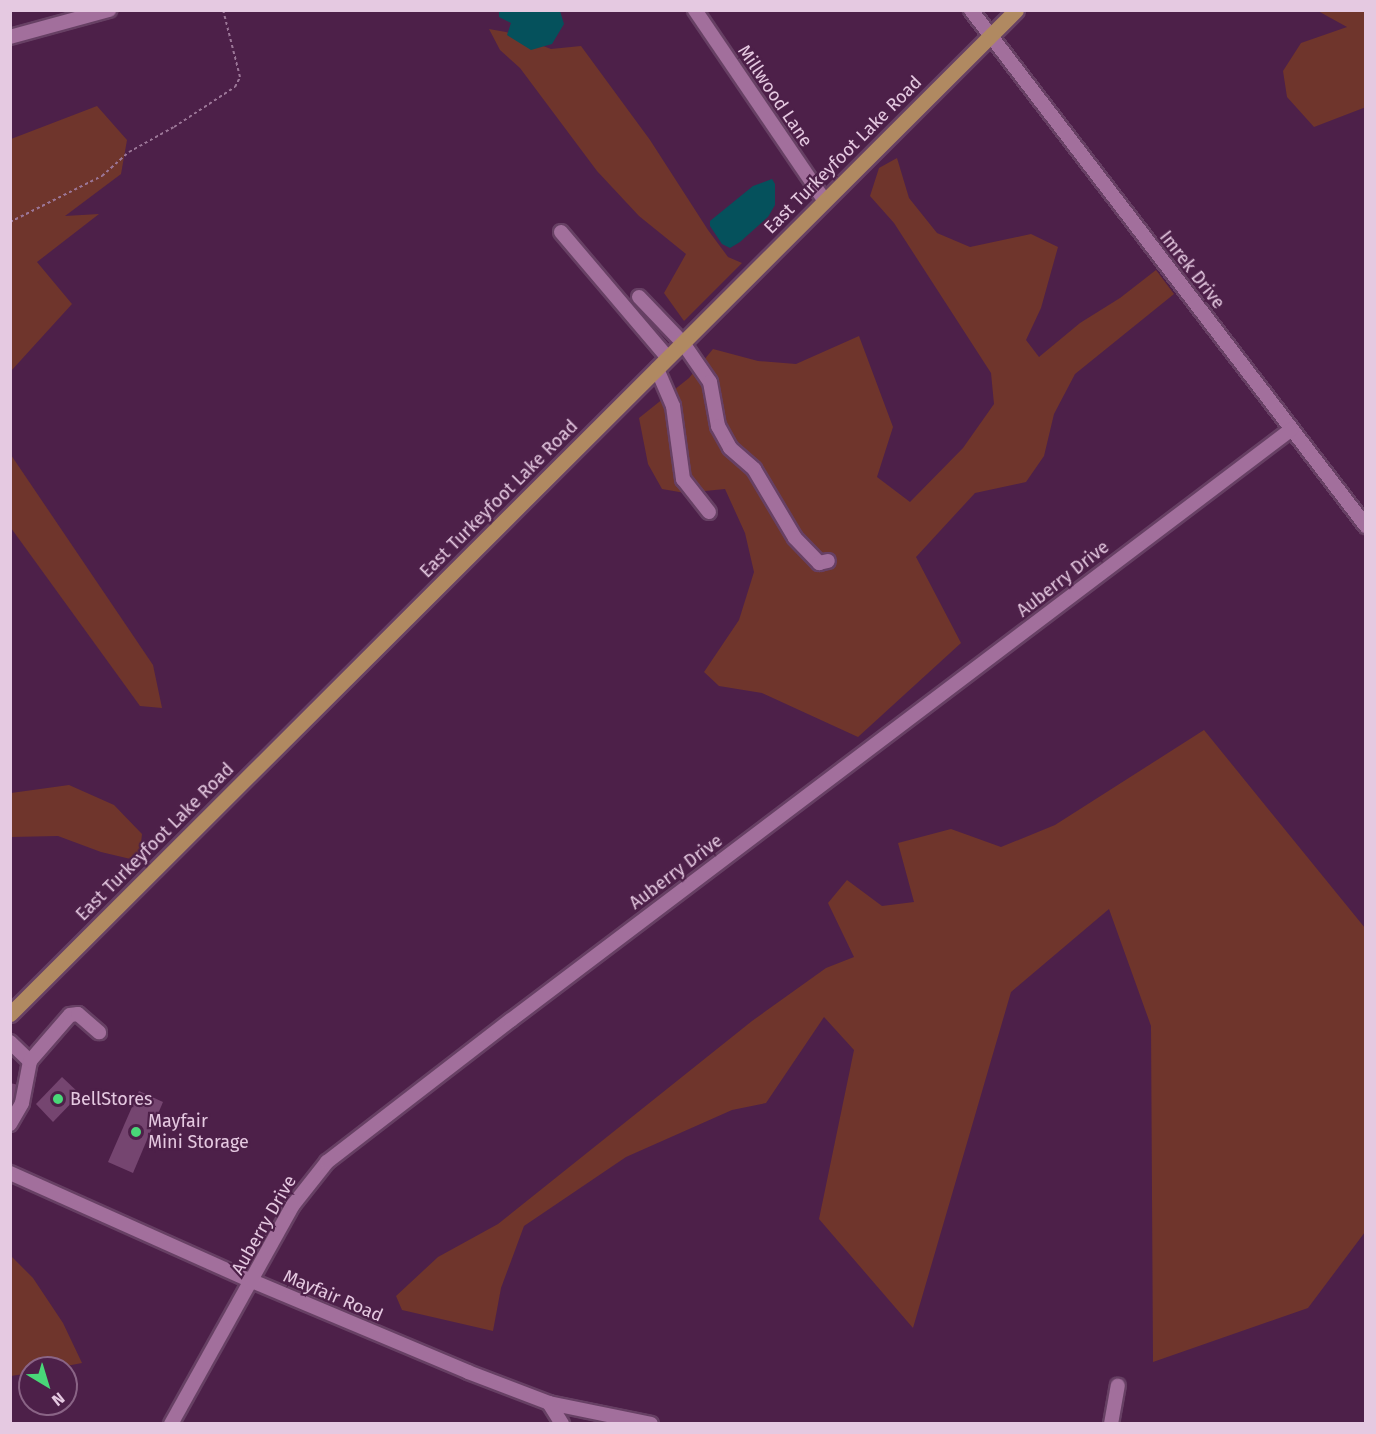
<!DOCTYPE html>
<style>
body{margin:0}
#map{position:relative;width:1376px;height:1434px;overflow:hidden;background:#4d2049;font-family:"Fira Sans",sans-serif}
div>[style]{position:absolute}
.green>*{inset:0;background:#6f352c}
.water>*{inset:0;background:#05515c}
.building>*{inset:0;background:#754570}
.path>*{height:2px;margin-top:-1px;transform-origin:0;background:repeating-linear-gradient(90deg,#9b7697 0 3px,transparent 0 6px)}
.roads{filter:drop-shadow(2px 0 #674064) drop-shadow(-2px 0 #674064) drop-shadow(0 2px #674064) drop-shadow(0 -2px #674064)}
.minor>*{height:14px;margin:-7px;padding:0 7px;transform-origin:7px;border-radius:7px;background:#a26f9c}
.major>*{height:15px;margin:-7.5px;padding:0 7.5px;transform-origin:7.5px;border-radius:7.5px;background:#b08961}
.dots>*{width:16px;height:16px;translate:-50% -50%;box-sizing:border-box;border:3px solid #4d2049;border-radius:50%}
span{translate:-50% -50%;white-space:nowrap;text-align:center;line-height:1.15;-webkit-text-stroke:4.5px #4d2049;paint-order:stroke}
.street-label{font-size:18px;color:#e5c9e1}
.poi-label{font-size:18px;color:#e5c9e1}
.left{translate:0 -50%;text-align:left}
.frame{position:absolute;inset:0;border:12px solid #e5c9e1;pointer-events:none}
.north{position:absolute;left:18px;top:1356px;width:60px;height:60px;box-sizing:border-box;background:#4d2049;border:2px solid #8a6486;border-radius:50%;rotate:142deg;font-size:16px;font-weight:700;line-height:24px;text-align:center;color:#e5c9e1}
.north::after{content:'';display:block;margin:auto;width:21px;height:27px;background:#49d778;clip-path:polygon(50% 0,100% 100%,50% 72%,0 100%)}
</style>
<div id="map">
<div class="green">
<i style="clip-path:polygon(1318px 11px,1365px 11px,1366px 107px,1314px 127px,1287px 97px,1283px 71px,1301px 43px,1347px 27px)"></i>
<i style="clip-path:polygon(489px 29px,506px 32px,551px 49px,581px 46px,650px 140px,708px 230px,728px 257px,742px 263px,684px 321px,664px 293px,686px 254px,639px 216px,597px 171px,520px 68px,500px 50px)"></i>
<i style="clip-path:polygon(97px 106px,127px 140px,121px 174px,65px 216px,99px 214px,37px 262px,72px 304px,11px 371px,11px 139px)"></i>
<i style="clip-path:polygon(897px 158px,909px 198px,937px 233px,970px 247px,1031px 234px,1058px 247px,1041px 308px,1026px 340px,1039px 357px,1080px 323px,1120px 298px,1156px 270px,1174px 294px,1075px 374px,1054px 414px,1044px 456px,1026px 482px,975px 493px,916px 557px,961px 643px,858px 737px,762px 693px,719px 686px,704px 672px,739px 620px,754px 572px,745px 533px,725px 489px,685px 493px,662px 489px,648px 464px,639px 418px,689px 378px,713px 349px,758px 361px,796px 364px,859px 336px,893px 427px,877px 477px,910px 502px,963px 448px,994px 404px,991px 373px,894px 223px,870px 196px,879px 168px)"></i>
<i style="clip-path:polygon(11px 455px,153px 665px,162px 708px,140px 706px,11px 528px)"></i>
<i style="clip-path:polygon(1204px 730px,1365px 928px,1365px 1232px,1308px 1308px,1153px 1362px,1151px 1026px,1109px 909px,1011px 992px,913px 1328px,819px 1219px,854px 1050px,824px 1017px,766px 1103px,732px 1110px,626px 1157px,524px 1226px,501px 1288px,493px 1331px,402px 1310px,396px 1296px,438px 1257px,498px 1224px,752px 1021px,826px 968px,854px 957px,828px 903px,847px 880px,882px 906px,914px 902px,898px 843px,951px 829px,1001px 847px,1055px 825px)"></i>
<i style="clip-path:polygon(69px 785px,114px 805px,142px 834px,139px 861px,101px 852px,58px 836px,11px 837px,11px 793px)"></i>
<i style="clip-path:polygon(10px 1255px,33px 1278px,63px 1323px,82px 1363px,56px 1368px,30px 1368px,30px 1373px,11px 1376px)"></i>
</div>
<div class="water">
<i style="clip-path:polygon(499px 11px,560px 11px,564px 24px,552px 44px,531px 50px,507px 35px,511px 23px,499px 17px)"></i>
<i style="clip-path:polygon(772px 179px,775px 184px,775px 205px,768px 217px,740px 242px,730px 248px,722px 244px,710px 226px,710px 221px,753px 186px)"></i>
</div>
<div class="building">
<i style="clip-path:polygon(62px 1077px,80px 1094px,53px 1122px,36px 1104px)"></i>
<i style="clip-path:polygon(10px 1083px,23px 1086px,17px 1106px,10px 1104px)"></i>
<i style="clip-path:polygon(139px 1091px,163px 1102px,133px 1173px,108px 1162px)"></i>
</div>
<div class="path">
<i style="left:10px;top:222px;width:103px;rotate:-26.6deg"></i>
<i style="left:102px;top:176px;width:36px;rotate:-42deg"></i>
<i style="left:129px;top:152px;width:51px;rotate:-29.1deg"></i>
<i style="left:174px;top:127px;width:73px;rotate:-33.3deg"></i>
<i style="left:235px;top:87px;width:11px;rotate:-63deg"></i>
<i style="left:240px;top:77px;width:69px;rotate:-104.2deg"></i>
</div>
<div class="roads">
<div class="minor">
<i style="left:695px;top:10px;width:231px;rotate:55.8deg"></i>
<i style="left:971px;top:10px;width:650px;rotate:52.57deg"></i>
<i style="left:10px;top:37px;width:103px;rotate:-15.3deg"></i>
<i style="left:561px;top:232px;width:165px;rotate:49.7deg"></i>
<i style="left:639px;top:297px;width:64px;rotate:46.3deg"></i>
<i style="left:683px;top:343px;width:47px;rotate:55.3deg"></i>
<i style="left:710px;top:382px;width:45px;rotate:79.7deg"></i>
<i style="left:718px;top:426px;width:25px;rotate:61deg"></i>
<i style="left:730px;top:448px;width:32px;rotate:41deg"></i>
<i style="left:754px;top:469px;width:80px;rotate:59.3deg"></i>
<i style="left:795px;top:538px;width:35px;rotate:46deg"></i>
<i style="left:819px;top:563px;width:9px;rotate:-13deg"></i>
<i style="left:657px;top:369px;width:40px;rotate:66.6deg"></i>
<i style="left:673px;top:406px;width:74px;rotate:82.2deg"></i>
<i style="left:683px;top:479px;width:42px;rotate:51.8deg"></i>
<i style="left:10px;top:1042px;width:28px;rotate:44deg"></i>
<i style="left:10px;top:1124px;width:24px;rotate:-60deg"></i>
<i style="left:22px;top:1103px;width:43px;rotate:-79.2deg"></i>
<i style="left:30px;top:1061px;width:61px;rotate:-49deg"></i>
<i style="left:70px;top:1015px;width:8px;rotate:-7deg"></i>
<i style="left:78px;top:1014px;width:28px;rotate:41deg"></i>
<i style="left:10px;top:1173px;width:265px;rotate:24.1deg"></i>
<i style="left:252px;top:1281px;width:234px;rotate:22.8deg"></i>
<i style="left:468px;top:1372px;width:87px;rotate:20.9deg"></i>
<i style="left:549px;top:1403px;width:104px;rotate:11.6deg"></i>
<i style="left:549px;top:1403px;width:25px;rotate:58deg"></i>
<i style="left:171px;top:1424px;width:251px;rotate:-60.9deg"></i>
<i style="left:293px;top:1205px;width:55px;rotate:-51.7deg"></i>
<i style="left:327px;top:1162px;width:232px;rotate:-37.7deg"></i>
<i style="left:511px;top:1020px;width:979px;rotate:-37.12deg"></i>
<i style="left:1111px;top:1424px;width:39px;rotate:-80deg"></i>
</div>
<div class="major">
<i style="left:10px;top:1014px;width:1421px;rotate:-44.94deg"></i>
</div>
</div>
<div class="dots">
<i style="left:58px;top:1099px;background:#49d778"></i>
<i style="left:136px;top:1132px;background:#49d778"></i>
</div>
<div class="street-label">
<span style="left:775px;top:96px;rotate:56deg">Millwood Lane</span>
<span style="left:843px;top:155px;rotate:-45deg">East Turkeyfoot Lake Road</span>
<span style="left:1192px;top:270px;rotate:52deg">Imrek Drive</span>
<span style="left:499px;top:499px;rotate:-45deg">East Turkeyfoot Lake Road</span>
<span style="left:1063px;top:579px;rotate:-38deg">Auberry Drive</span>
<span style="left:155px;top:842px;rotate:-45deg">East Turkeyfoot Lake Road</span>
<span style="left:676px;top:872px;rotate:-37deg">Auberry Drive</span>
<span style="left:264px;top:1225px;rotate:-60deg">Auberry Drive</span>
<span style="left:333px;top:1296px;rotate:23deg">Mayfair Road</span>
</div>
<div class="poi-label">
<span class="left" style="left:70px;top:1099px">BellStores</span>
<span class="left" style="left:148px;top:1132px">Mayfair<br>Mini Storage</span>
</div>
<div class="frame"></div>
<div class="north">N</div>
</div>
